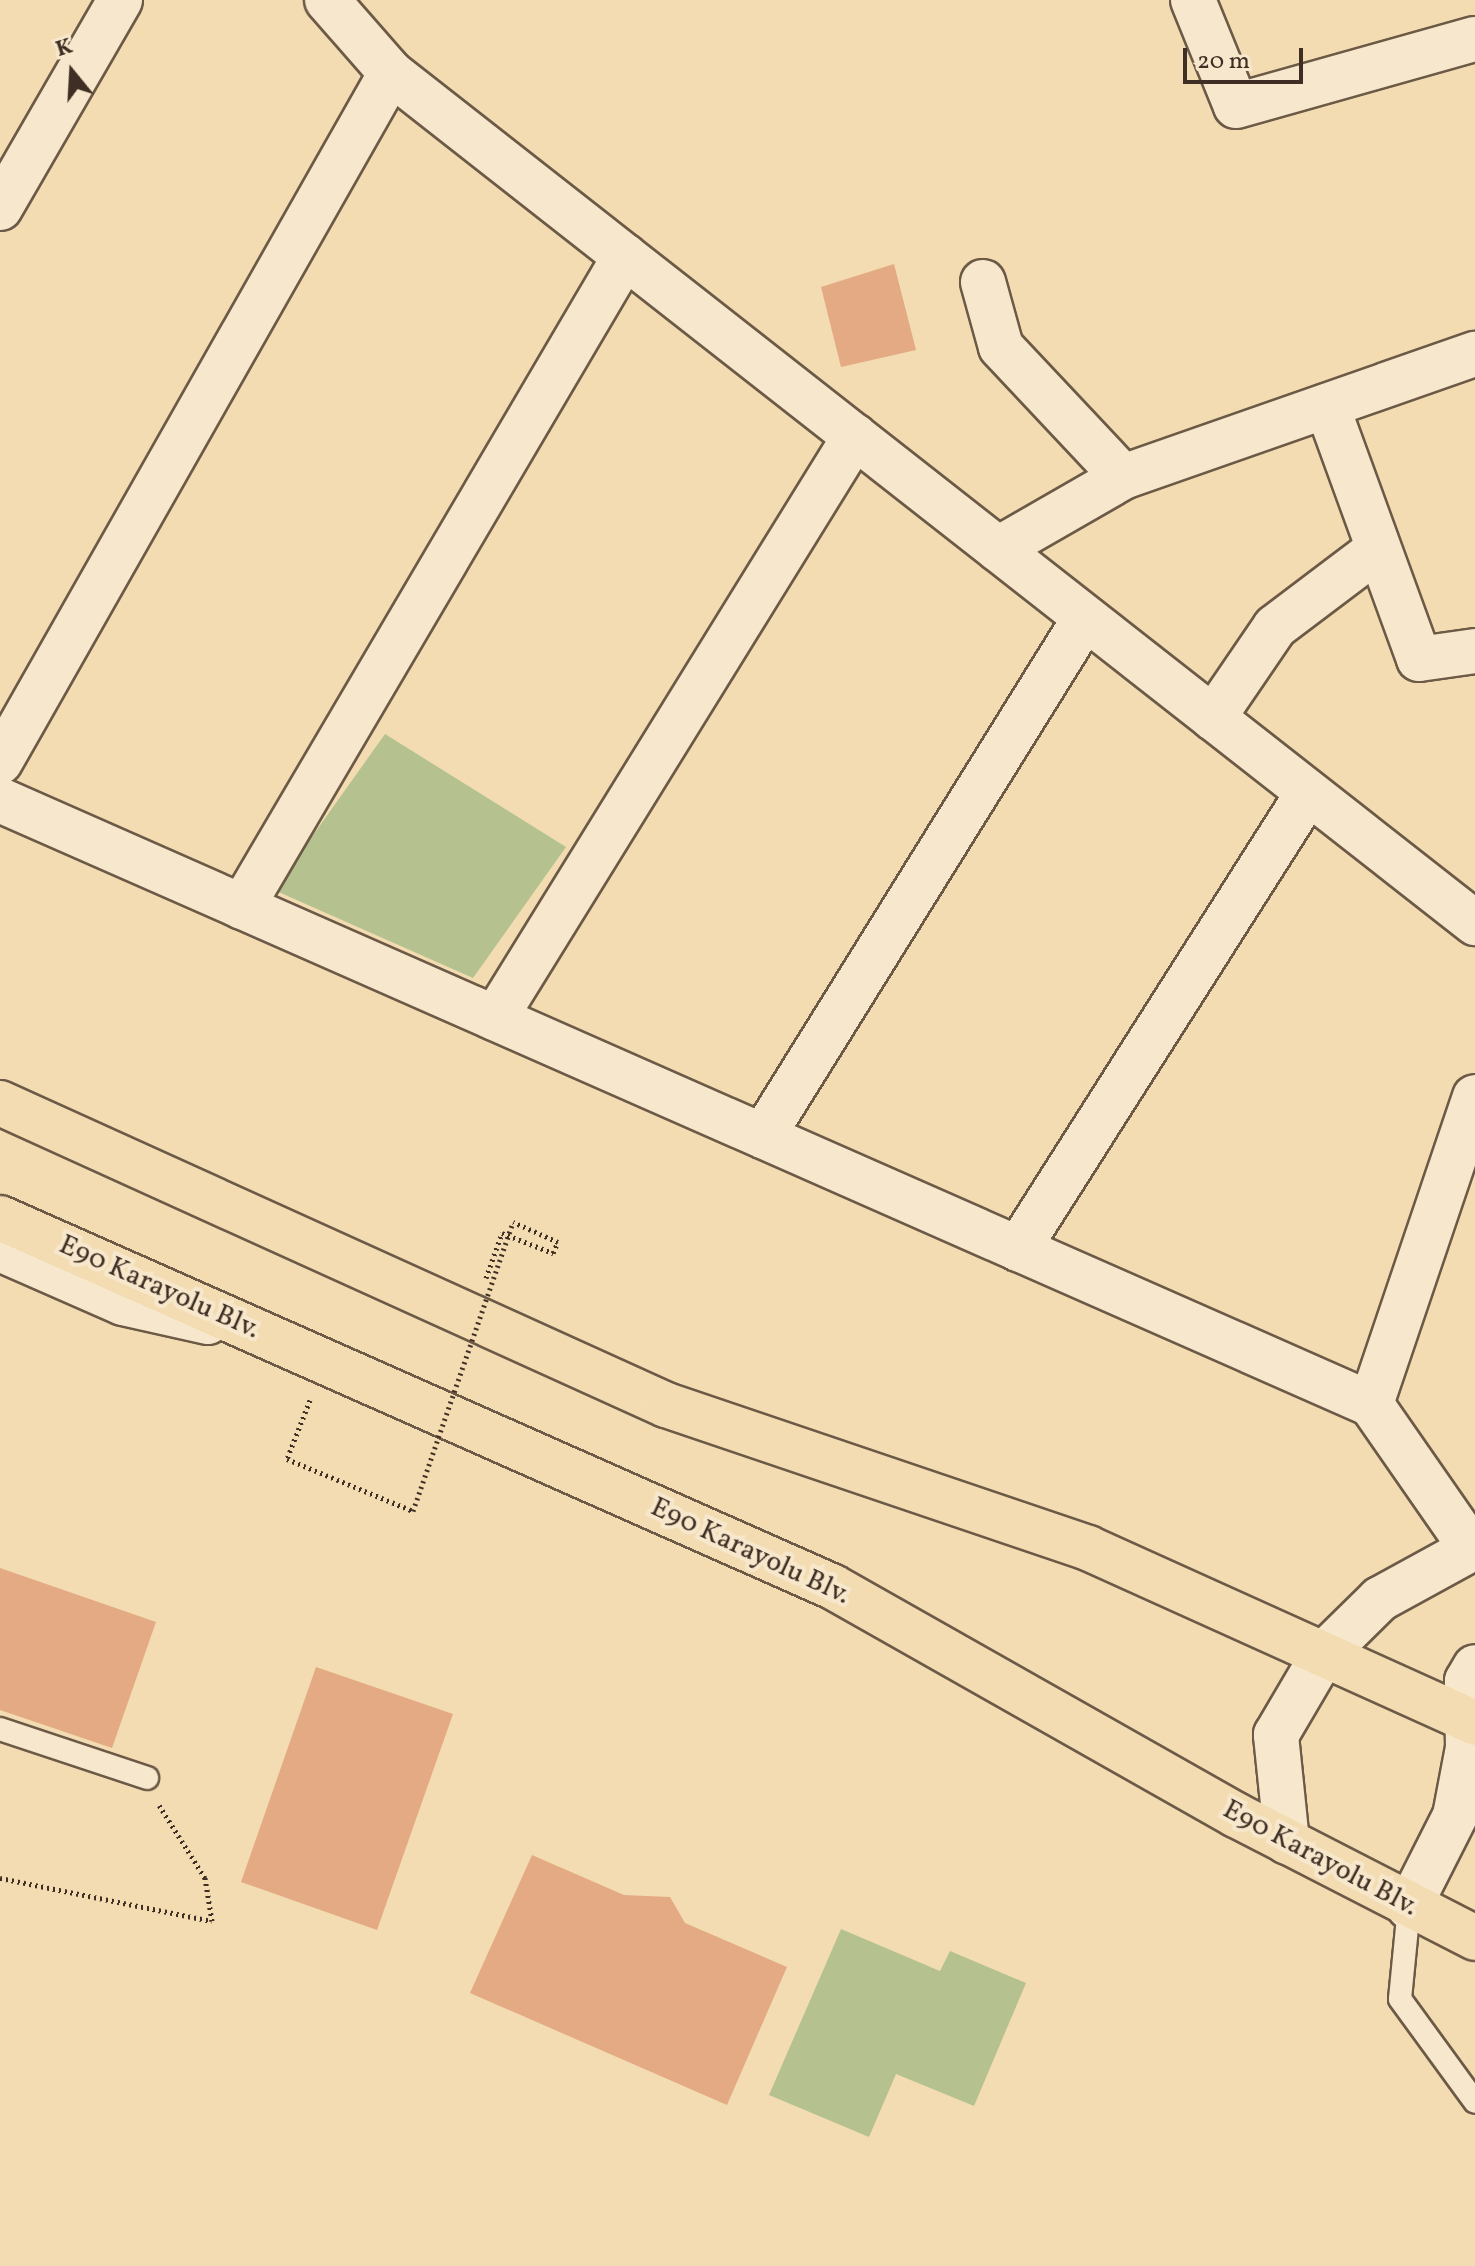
<!DOCTYPE html>
<style>
body{margin:0}
#map{position:relative;width:1475px;height:2266px;overflow:hidden;background:#f3dcb2;font-family:Vollkorn,serif}
div>[style]{position:absolute}
.green>*{inset:0;background:#b5c290}
.building>*{inset:0;background:#e3aa84}
.path>*{height:5px;margin-top:-2.5px;transform-origin:0;background:repeating-linear-gradient(90deg,#3f2e23 0 2px,transparent 0 6px)}
.roads{filter:drop-shadow(2px 0 #6c5a47) drop-shadow(-2px 0 #6c5a47) drop-shadow(0 2px #6c5a47) drop-shadow(0 -2px #6c5a47)}
.service>*{height:22px;margin:-11px;padding:0 11px;transform-origin:11px;border-radius:11px;background:#f7e8cd}
.minor>*{height:44px;margin:-22px;padding:0 22px;transform-origin:22px;border-radius:22px;background:#f7e8cd}
.tertiary>*{height:44px;margin:-22px;padding:0 22px;transform-origin:22px;border-radius:22px;background:#f7e8cd}
.trunk>*{height:44px;margin:-22px;padding:0 22px;transform-origin:22px;border-radius:22px;background:#f3dcb2}
.path-bridge>*{height:5px;margin-top:-2.5px;transform-origin:0;background:repeating-linear-gradient(90deg,#3f2e23 0 2px,transparent 0 6px)}
span{translate:-50% -50%;white-space:nowrap;text-align:center;line-height:1.15;-webkit-text-stroke:8px #f7e8cd;paint-order:stroke}
.street-label{font-size:28px;color:#3f2e23}
.north{position:absolute;left:32px;top:32px;width:80px;height:80px;-webkit-text-stroke:6px #f7e8cd;paint-order:stroke;rotate:342deg;font-size:22px;font-weight:700;line-height:32px;text-align:center;color:#3f2e23}
.north::after{content:'';display:block;margin:auto;width:28px;height:36px;background:#3f2e23;clip-path:polygon(50% 0,100% 100%,50% 72%,0 100%)}
.scale{position:absolute;left:1183px;top:48px;width:120px;height:36px;box-sizing:border-box;border:4px solid #3f2e23;border-top:0;padding-left:10px;font-size:24px;line-height:28px;white-space:nowrap;color:#3f2e23;-webkit-text-stroke:6px #f7e8cd;paint-order:stroke}
</style>
<div id="map">
<div class="green">
<i style="clip-path:polygon(385px 734px,566px 847px,473px 978px,274px 890px)"></i>
<i style="clip-path:polygon(841px 1929px,940px 1971px,950px 1951px,1026px 1983px,974px 2106px,896px 2074px,869px 2137px,769px 2095px)"></i>
</div>
<div class="building">
<i style="clip-path:polygon(894px 264px,916px 350px,841px 367px,821px 287px)"></i>
<i style="clip-path:polygon(0 1568px,156px 1622px,112px 1748px,0 1710px)"></i>
<i style="clip-path:polygon(316px 1667px,453px 1714px,377px 1930px,241px 1882px)"></i>
<i style="clip-path:polygon(532px 1855px,624px 1895px,670px 1897px,685px 1923px,787px 1967px,727px 2105px,470px 1993px)"></i>
</div>
<div class="path">
<i style="left:486px;top:1278px;width:48px;rotate:-70.4deg"></i>
<i style="left:502px;top:1233px;width:55px;rotate:21.4deg"></i>
<i style="left:553px;top:1253px;width:12px;rotate:-66deg"></i>
<i style="left:558px;top:1242px;width:49px;rotate:-156deg"></i>
<i style="left:310px;top:1400px;width:63px;rotate:111.3deg"></i>
<i style="left:287px;top:1459px;width:136px;rotate:22.4deg"></i>
<i style="left:0;top:1878px;width:216px;rotate:11.5deg"></i>
<i style="left:212px;top:1921px;width:44px;rotate:-99.2deg"></i>
<i style="left:205px;top:1878px;width:86px;rotate:-122.2deg"></i>
</div>
<div class="roads">
<div class="service">
<i style="left:0;top:1729px;width:155px;rotate:18.4deg"></i>
<i style="left:1409px;top:1907px;width:92px;rotate:95.6deg"></i>
<i style="left:1400px;top:1999px;width:127px;rotate:53.9deg"></i>
</div>
<div class="minor">
<i style="left:327px;top:0;width:97px;rotate:48.8deg"></i>
<i style="left:391px;top:73px;width:1378px;rotate:38.1deg"></i>
<i style="left:1193px;top:0;width:114px;rotate:67.9deg"></i>
<i style="left:1236px;top:106px;width:248px;rotate:-15.7deg"></i>
<i style="left:0;top:208px;width:240px;rotate:-60deg"></i>
<i style="left:983px;top:282px;width:67px;rotate:74.5deg"></i>
<i style="left:1001px;top:347px;width:178px;rotate:46.8deg"></i>
<i style="left:1327px;top:406px;width:269px;rotate:70deg"></i>
<i style="left:1419px;top:659px;width:57px;rotate:-8.1deg"></i>
<i style="left:998px;top:549px;width:144px;rotate:-29.9deg"></i>
<i style="left:1123px;top:477px;width:373px;rotate:-19.3deg"></i>
<i style="left:1213px;top:718px;width:110px;rotate:-55.7deg"></i>
<i style="left:1275px;top:627px;width:129px;rotate:-37.1deg"></i>
<i style="left:0;top:762px;width:792px;rotate:-60.43deg"></i>
<i style="left:0;top:800px;width:1498px;rotate:23.78deg"></i>
<i style="left:1371px;top:1404px;width:175px;rotate:55.2deg"></i>
<i style="left:242px;top:907px;width:755px;rotate:-59.53deg"></i>
<i style="left:495px;top:1018px;width:684px;rotate:-58.26deg"></i>
<i style="left:763px;top:1136px;width:610px;rotate:-58.13deg"></i>
<i style="left:0;top:1249px;width:134px;rotate:23.7deg"></i>
<i style="left:123px;top:1303px;width:87px;rotate:12.6deg"></i>
<i style="left:1018px;top:1249px;width:540px;rotate:-57.55deg"></i>
<i style="left:1371px;top:1404px;width:324px;rotate:-71.3deg"></i>
</div>
<div class="tertiary">
<i style="left:1287px;top:1842px;width:108px;rotate:-95.9deg"></i>
<i style="left:1276px;top:1735px;width:93px;rotate:-59.6deg"></i>
<i style="left:1323px;top:1655px;width:80px;rotate:-44.5deg"></i>
<i style="left:1380px;top:1599px;width:108px;rotate:-28.7deg"></i>
<i style="left:1409px;top:1907px;width:102px;rotate:-63.2deg"></i>
<i style="left:1455px;top:1816px;width:69px;rotate:-79.2deg"></i>
<i style="left:1468px;top:1748px;width:67px;rotate:-90.9deg"></i>
<i style="left:1467px;top:1681px;width:16px;rotate:-60deg"></i>
</div>
<div class="trunk">
<i style="left:0;top:1103px;width:731px;rotate:24.39deg"></i>
<i style="left:666px;top:1405px;width:446px;rotate:18.7deg"></i>
<i style="left:1088px;top:1548px;width:425px;rotate:24.3deg"></i>
<i style="left:0;top:1218px;width:911px;rotate:23.89deg"></i>
<i style="left:833px;top:1587px;width:463px;rotate:29.5deg"></i>
<i style="left:1236px;top:1815px;width:269px;rotate:27.2deg"></i>
</div>
</div>
<div class="path-bridge">
<i style="left:413px;top:1511px;width:306px;rotate:-70.9deg"></i>
</div>
<div class="street-label">
<span style="left:159px;top:1288px;rotate:24deg">E90 Karayolu Blv.</span>
<span style="left:750px;top:1552px;rotate:25deg">E90 Karayolu Blv.</span>
<span style="left:1320px;top:1859px;rotate:28deg">E90 Karayolu Blv.</span>
</div>
<div class="north">K</div>
<div class="scale">20 m</div>
</div>
